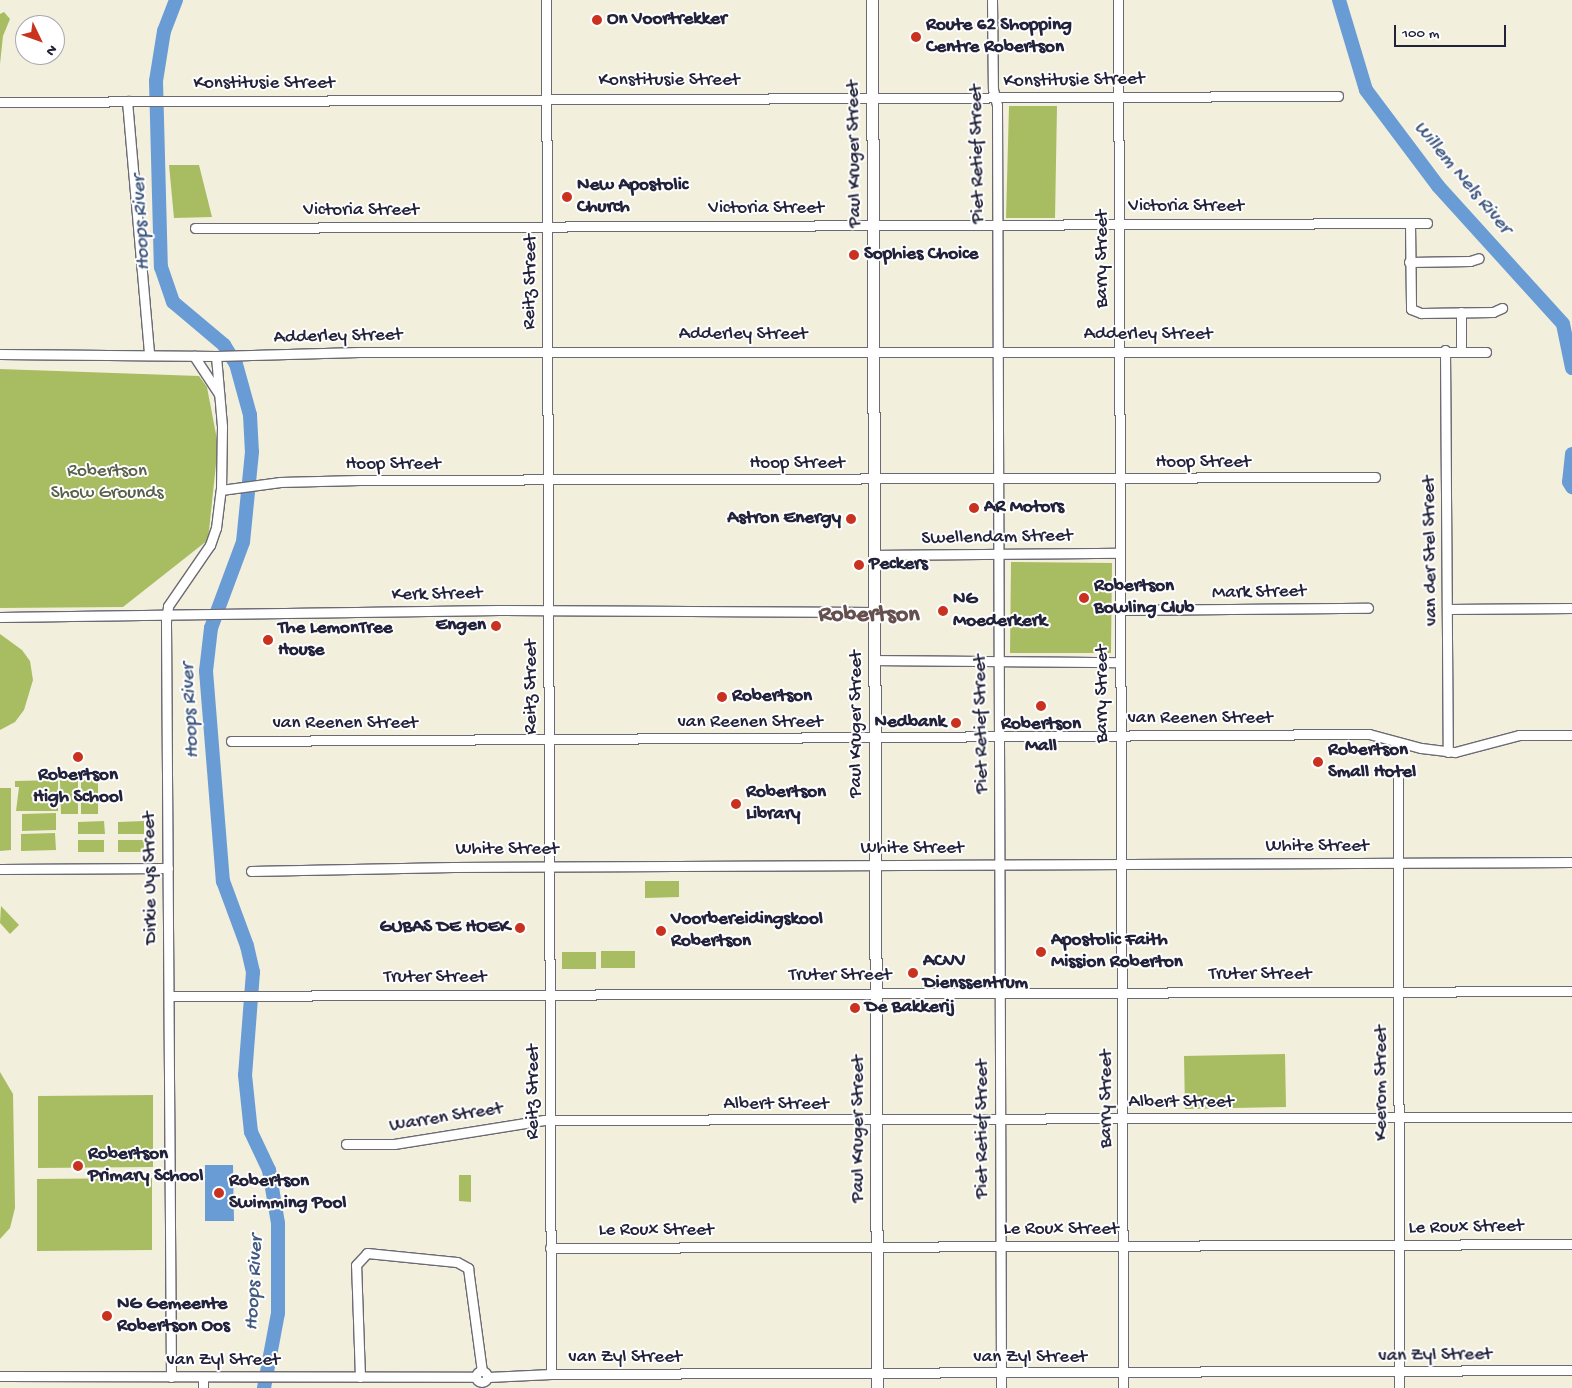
<!DOCTYPE html>
<style>
body{margin:0}
#map{position:relative;width:1572px;height:1388px;overflow:hidden;background:#f3efdd;font-family:"Gochi Hand",sans-serif}
div>[style]{position:absolute}
.green>*{inset:0;background:#a8bd61}
.water>*{inset:0;background:#699cd5}
.river>*{height:14px;margin:-7px;padding:0 7px;transform-origin:7px;border-radius:7px;background:#699cd5}
.roads{filter:drop-shadow(1px 0 #6b6a74) drop-shadow(-1px 0 #6b6a74) drop-shadow(0 1px #6b6a74) drop-shadow(0 -1px #6b6a74)}
.street>*{height:9px;margin:-4.5px;padding:0 4.5px;transform-origin:4.5px;border-radius:4.5px;background:#fff}
.street>.ring{margin:-4.5px;padding:0;box-sizing:content-box;background:none;border:9px solid #fff;border-radius:50%}
.secondary>*{height:11px;margin:-5.5px;padding:0 5.5px;transform-origin:5.5px;border-radius:5.5px;background:#fff}
.dots>*{width:14px;height:14px;translate:-50% -50%;box-sizing:border-box;border:2px solid #fff;border-radius:50%}
span{translate:-50% -50%;white-space:nowrap;text-align:center;line-height:1.15;-webkit-text-stroke:4px #fff;paint-order:stroke}
.poi-label{font-size:19px;color:#22223b;font-weight:700}
.left{translate:0 -50%;text-align:left}
.right{translate:-100% -50%;text-align:right}
.street-label{font-size:19px;color:#22223b}
.park-label{font-size:19px;color:#58604a}
.water-label{font-size:20px;color:#425980;font-style:italic}
.district-label{font-size:24px;color:#654f4f;font-weight:700}
.north{position:absolute;left:15px;top:15px;width:50px;height:50px;box-sizing:border-box;background:#fff;border:1px solid #a7a7b1;border-radius:50%;rotate:132deg;font-size:14px;font-weight:700;line-height:20px;text-align:center;color:#22223b}
.north::after{content:'';display:block;margin:auto;width:18px;height:22px;background:#c8321e;clip-path:polygon(50% 0,100% 100%,50% 72%,0 100%)}
.scale{position:absolute;left:1394px;top:25px;width:112px;height:22px;box-sizing:border-box;border:2px solid #22223b;border-top:0;padding-left:6px;font-size:15px;line-height:18px;white-space:nowrap;color:#22223b;-webkit-text-stroke:4px #fff;paint-order:stroke}
</style>
<div id="map">
<div class="green">
<i style="clip-path:polygon(4px 12px,10px 19px,3px 36px,0 64px,0 14px)"></i>
<i style="clip-path:polygon(1009px 106px,1057px 106px,1055px 218px,1006px 218px)"></i>
<i style="clip-path:polygon(169px 165px,199px 165px,212px 217px,174px 218px)"></i>
<i style="clip-path:polygon(0 369px,199px 376px,207px 387px,218px 445px,208px 540px,123px 607px,0 608px)"></i>
<i style="clip-path:polygon(1011px 562px,1112px 563px,1111px 653px,1010px 653px)"></i>
<i style="clip-path:polygon(0 634px,22px 650px,30px 661px,33px 680px,24px 710px,15px 722px,0 730px)"></i>
<i style="clip-path:polygon(58px 780px,58px 811px,16px 811px,19px 787px,15px 787px,15px 781px)"></i>
<i style="clip-path:polygon(60px 780px,78px 780px,78px 814px,61px 814px)"></i>
<i style="clip-path:polygon(81px 780px,98px 780px,98px 814px,81px 814px)"></i>
<i style="clip-path:polygon(0 788px,11px 788px,11px 850px,0 851px)"></i>
<i style="clip-path:polygon(56px 813px,56px 830px,22px 831px,22px 814px)"></i>
<i style="clip-path:polygon(104px 821px,105px 834px,78px 834px,78px 822px)"></i>
<i style="clip-path:polygon(144px 821px,144px 834px,118px 834px,118px 822px)"></i>
<i style="clip-path:polygon(55px 833px,56px 850px,21px 851px,21px 834px)"></i>
<i style="clip-path:polygon(78px 840px,104px 840px,104px 852px,78px 852px)"></i>
<i style="clip-path:polygon(118px 840px,144px 840px,144px 852px,118px 852px)"></i>
<i style="clip-path:polygon(645px 881px,679px 881px,679px 897px,645px 898px)"></i>
<i style="clip-path:polygon(1px 906px,19px 925px,10px 934px,0 923px)"></i>
<i style="clip-path:polygon(601px 951px,635px 951px,635px 968px,601px 968px)"></i>
<i style="clip-path:polygon(562px 952px,596px 952px,596px 969px,562px 969px)"></i>
<i style="clip-path:polygon(1285px 1054px,1286px 1107px,1185px 1109px,1184px 1056px)"></i>
<i style="clip-path:polygon(0 1072px,13px 1094px,15px 1208px,10px 1228px,0 1239px)"></i>
<i style="clip-path:polygon(153px 1095px,153px 1167px,38px 1168px,38px 1096px)"></i>
<i style="clip-path:polygon(459px 1175px,471px 1175px,471px 1202px,459px 1201px)"></i>
<i style="clip-path:polygon(152px 1178px,152px 1250px,37px 1251px,37px 1179px)"></i>
</div>
<div class="water">
<i style="clip-path:polygon(205px 1165px,233px 1165px,234px 1221px,205px 1221px)"></i>
</div>
<div class="river">
<i style="left:176px;top:0;width:33px;rotate:111deg"></i>
<i style="left:164px;top:31px;width:51px;rotate:99.1deg"></i>
<i style="left:156px;top:81px;width:186px;rotate:88.5deg"></i>
<i style="left:161px;top:267px;width:37px;rotate:71deg"></i>
<i style="left:173px;top:302px;width:67px;rotate:40.1deg"></i>
<i style="left:224px;top:345px;width:22px;rotate:58deg"></i>
<i style="left:236px;top:364px;width:53px;rotate:74.6deg"></i>
<i style="left:250px;top:415px;width:37px;rotate:87deg"></i>
<i style="left:252px;top:452px;width:90px;rotate:95.7deg"></i>
<i style="left:243px;top:542px;width:92px;rotate:110.4deg"></i>
<i style="left:211px;top:628px;width:43px;rotate:96.6deg"></i>
<i style="left:206px;top:671px;width:211px;rotate:85.4deg"></i>
<i style="left:223px;top:881px;width:69px;rotate:69.7deg"></i>
<i style="left:247px;top:946px;width:27px;rotate:77deg"></i>
<i style="left:253px;top:972px;width:103px;rotate:94.4deg"></i>
<i style="left:245px;top:1075px;width:57px;rotate:84deg"></i>
<i style="left:251px;top:1132px;width:42px;rotate:64.7deg"></i>
<i style="left:269px;top:1170px;width:54px;rotate:80.4deg"></i>
<i style="left:278px;top:1223px;width:90px;rotate:90deg"></i>
<i style="left:278px;top:1313px;width:76px;rotate:100.6deg"></i>
<i style="left:1339px;top:0;width:94px;rotate:73.3deg"></i>
<i style="left:1366px;top:90px;width:120px;rotate:53.1deg"></i>
<i style="left:1438px;top:186px;width:186px;rotate:47.8deg"></i>
<i style="left:1563px;top:324px;width:45px;rotate:78.4deg"></i>
<i style="left:1572px;top:454px;width:28px;rotate:96deg"></i>
<i style="left:1569px;top:482px;width:6px;rotate:59deg"></i>
</div>
<div class="roads">
<div class="street">
<i style="left:546px;top:0;width:1374px;rotate:89.79deg"></i>
<i style="left:992px;top:0;width:89px;rotate:89.4deg"></i>
<i style="left:993px;top:89px;width:16px;rotate:76deg"></i>
<i style="left:997px;top:105px;width:1283px;rotate:89.82deg"></i>
<i style="left:1118px;top:0;width:1388px;rotate:89.79deg"></i>
<i style="left:127px;top:101px;width:255px;rotate:85deg"></i>
<i style="left:0;top:102px;width:1338px;rotate:-0.26deg"></i>
<i style="left:1410px;top:223px;width:86px;rotate:89.3deg"></i>
<i style="left:1411px;top:309px;width:11px;rotate:22deg"></i>
<i style="left:1421px;top:313px;width:72px;rotate:-0.8deg"></i>
<i style="left:1493px;top:312px;width:10px;rotate:-24deg"></i>
<i style="left:195px;top:228px;width:1232px;rotate:-0.23deg"></i>
<i style="left:1409px;top:262px;width:61px;rotate:-0.9deg"></i>
<i style="left:1470px;top:261px;width:9px;rotate:-18deg"></i>
<i style="left:1445px;top:350px;width:402px;rotate:89.6deg"></i>
<i style="left:1461px;top:350px;width:38px;rotate:-90deg"></i>
<i style="left:0;top:354px;width:216px;rotate:0.5deg"></i>
<i style="left:216px;top:356px;width:143px;rotate:-1.6deg"></i>
<i style="left:359px;top:352px;width:1127px"></i>
<i style="left:194px;top:356px;width:45px;rotate:56.7deg"></i>
<i style="left:221px;top:490px;width:60px;rotate:-7.7deg"></i>
<i style="left:280px;top:482px;width:79px;rotate:-1.5deg"></i>
<i style="left:359px;top:480px;width:1016px;rotate:-0.17deg"></i>
<i style="left:874px;top:555px;width:245px;rotate:-0.5deg"></i>
<i style="left:1448px;top:609px;width:124px;rotate:-0.5deg"></i>
<i style="left:1120px;top:610px;width:248px;rotate:-0.5deg"></i>
<i style="left:0;top:617px;width:499px;rotate:-0.8deg"></i>
<i style="left:499px;top:610px;width:375px;rotate:0.3deg"></i>
<i style="left:874px;top:660px;width:245px;rotate:0.5deg"></i>
<i style="left:231px;top:741px;width:1138px;rotate:-0.35deg"></i>
<i style="left:1369px;top:734px;width:54px;rotate:15.1deg"></i>
<i style="left:1421px;top:748px;width:34px;rotate:7deg"></i>
<i style="left:1455px;top:752px;width:66px;rotate:-14.9deg"></i>
<i style="left:1519px;top:735px;width:53px"></i>
<i style="left:1398px;top:777px;width:611px;rotate:89.91deg"></i>
<i style="left:0;top:869px;width:168px;rotate:-0.3deg"></i>
<i style="left:251px;top:871px;width:202px;rotate:-1.1deg"></i>
<i style="left:453px;top:867px;width:1119px;rotate:-0.26deg"></i>
<i style="left:169px;top:996px;width:1403px;rotate:-0.2deg"></i>
<i style="left:346px;top:1144px;width:48px"></i>
<i style="left:394px;top:1144px;width:152px;rotate:-9.1deg"></i>
<i style="left:544px;top:1120px;width:1028px;rotate:-0.17deg"></i>
<i style="left:550px;top:1248px;width:1022px;rotate:-0.22deg"></i>
<i class="ring" style="left:476.5px;top:1371.5px;width:2px;height:2px"></i>
<i style="left:0;top:1376px;width:476px;rotate:0.1deg"></i>
<i style="left:171px;top:1377px;width:756px;rotate:-90.38deg"></i>
<i style="left:166px;top:621px;width:15px;rotate:-82deg"></i>
<i style="left:168px;top:606px;width:74px;rotate:-55.5deg"></i>
<i style="left:210px;top:545px;width:18px;rotate:-71deg"></i>
<i style="left:216px;top:528px;width:38px;rotate:-83deg"></i>
<i style="left:221px;top:490px;width:64px;rotate:-89.1deg"></i>
<i style="left:222px;top:426px;width:70px;rotate:-94.9deg"></i>
<i style="left:360px;top:1377px;width:112px;rotate:-92deg"></i>
<i style="left:356px;top:1265px;width:16px;rotate:-47deg"></i>
<i style="left:367px;top:1253px;width:90px;rotate:5.7deg"></i>
<i style="left:457px;top:1262px;width:13px;rotate:29deg"></i>
<i style="left:468px;top:1268px;width:104px;rotate:82.3deg"></i>
<i style="left:488px;top:1377px;width:63px;rotate:-2.7deg"></i>
<i style="left:551px;top:1374px;width:1021px;rotate:-0.22deg"></i>
<i style="left:203px;top:1378px;width:10px;rotate:90deg"></i>
</div>
<div class="secondary">
<i style="left:872px;top:0;width:1388px;rotate:89.79deg"></i>
</div>
</div>
<div class="dots">
<i style="left:597px;top:20px;background:#c8321e"></i>
<i style="left:916px;top:37px;background:#c8321e"></i>
<i style="left:567px;top:197px;background:#c8321e"></i>
<i style="left:854px;top:255px;background:#c8321e"></i>
<i style="left:974px;top:508px;background:#c8321e"></i>
<i style="left:851px;top:519px;background:#c8321e"></i>
<i style="left:859px;top:565px;background:#c8321e"></i>
<i style="left:1084px;top:598px;background:#c8321e"></i>
<i style="left:943px;top:611px;background:#c8321e"></i>
<i style="left:496px;top:626px;background:#c8321e"></i>
<i style="left:268px;top:640px;background:#c8321e"></i>
<i style="left:722px;top:697px;background:#c8321e"></i>
<i style="left:1041px;top:706px;background:#c8321e"></i>
<i style="left:956px;top:723px;background:#c8321e"></i>
<i style="left:78px;top:757px;background:#c8321e"></i>
<i style="left:1318px;top:762px;background:#c8321e"></i>
<i style="left:736px;top:804px;background:#c8321e"></i>
<i style="left:520px;top:928px;background:#c8321e"></i>
<i style="left:661px;top:931px;background:#c8321e"></i>
<i style="left:1041px;top:952px;background:#c8321e"></i>
<i style="left:913px;top:973px;background:#c8321e"></i>
<i style="left:855px;top:1008px;background:#c8321e"></i>
<i style="left:78px;top:1166px;background:#c8321e"></i>
<i style="left:219px;top:1193px;background:#c8321e"></i>
<i style="left:107px;top:1316px;background:#c8321e"></i>
</div>
<div class="poi-label">
<span class="left" style="left:607px;top:20px">On Voortrekker</span>
<span class="left" style="left:926px;top:37px">Route 62 Shopping<br>Centre Robertson</span>
<span class="left" style="left:577px;top:197px">New Apostolic<br>Church</span>
<span class="left" style="left:864px;top:255px">Sophies Choice</span>
<span class="left" style="left:984px;top:508px">AR Motors</span>
<span class="right" style="left:841px;top:519px">Astron Energy</span>
<span class="left" style="left:869px;top:565px">Peckers</span>
<span class="left" style="left:1094px;top:598px">Robertson<br>Bowling Club</span>
<span class="left" style="left:953px;top:611px">NG<br>Moederkerk</span>
<span class="right" style="left:486px;top:626px">Engen</span>
<span class="left" style="left:278px;top:640px">The LemonTree<br>House</span>
<span class="left" style="left:732px;top:697px">Robertson</span>
<span class="right" style="left:946px;top:723px">Nedbank</span>
<span style="left:1041px;top:736px">Robertson<br>Mall</span>
<span class="left" style="left:1328px;top:762px">Robertson<br>Small Hotel</span>
<span style="left:78px;top:787px">Robertson<br>High School</span>
<span class="left" style="left:746px;top:804px">Robertson<br>Library</span>
<span class="left" style="left:671px;top:931px">Voorbereidingskool<br>Robertson</span>
<span class="right" style="left:510px;top:928px">GUBAS DE HOEK</span>
<span class="left" style="left:1051px;top:952px">Apostolic Faith<br>Mission Roberton</span>
<span class="left" style="left:923px;top:973px">ACVV<br>Dienssentrum</span>
<span class="left" style="left:865px;top:1008px">De Bakkerij</span>
<span class="left" style="left:88px;top:1166px">Robertson<br>Primary School</span>
<span class="left" style="left:229px;top:1193px">Robertson<br>Swimming Pool</span>
<span class="left" style="left:117px;top:1316px">NG Gemeente<br>Robertson Oos</span>
</div>
<div class="street-label">
<span style="left:669px;top:81px">Konstitusie Street</span>
<span style="left:1074px;top:81px;rotate:-1deg">Konstitusie Street</span>
<span style="left:264px;top:84px">Konstitusie Street</span>
<span style="left:855px;top:154px;rotate:-91deg">Paul Kruger Street</span>
<span style="left:978px;top:154px;rotate:-91deg">Piet Retief Street</span>
<span style="left:1186px;top:207px">Victoria Street</span>
<span style="left:766px;top:209px">Victoria Street</span>
<span style="left:361px;top:211px">Victoria Street</span>
<span style="left:1103px;top:259px;rotate:-90deg">Barry Street</span>
<span style="left:531px;top:282px;rotate:-89deg">Reitz Street</span>
<span style="left:743px;top:335px">Adderley Street</span>
<span style="left:1148px;top:335px">Adderley Street</span>
<span style="left:338px;top:337px;rotate:-1deg">Adderley Street</span>
<span style="left:1203px;top:463px">Hoop Street</span>
<span style="left:797px;top:464px">Hoop Street</span>
<span style="left:393px;top:465px">Hoop Street</span>
<span style="left:997px;top:538px;rotate:-1deg">Swellendam Street</span>
<span style="left:1431px;top:551px;rotate:-91deg">van der Stel Street</span>
<span style="left:1259px;top:593px;rotate:-1deg">Mark Street</span>
<span style="left:437px;top:595px;rotate:-1deg">Kerk Street</span>
<span style="left:532px;top:687px;rotate:-90deg">Reitz Street</span>
<span style="left:1103px;top:694px;rotate:-90deg">Barry Street</span>
<span style="left:1200px;top:719px">van Reenen Street</span>
<span style="left:750px;top:723px">van Reenen Street</span>
<span style="left:345px;top:724px">van Reenen Street</span>
<span style="left:857px;top:724px;rotate:-90deg">Paul Kruger Street</span>
<span style="left:982px;top:724px;rotate:-91deg">Piet Retief Street</span>
<span style="left:1317px;top:847px">White Street</span>
<span style="left:912px;top:849px">White Street</span>
<span style="left:507px;top:850px">White Street</span>
<span style="left:151px;top:878px;rotate:-91deg">Dirkie Uys Street</span>
<span style="left:1260px;top:975px">Truter Street</span>
<span style="left:840px;top:976px">Truter Street</span>
<span style="left:435px;top:978px">Truter Street</span>
<span style="left:1382px;top:1083px;rotate:-90deg">Keerom Street</span>
<span style="left:534px;top:1092px;rotate:-90deg">Reitz Street</span>
<span style="left:1107px;top:1099px;rotate:-90deg">Barry Street</span>
<span style="left:1181px;top:1103px">Albert Street</span>
<span style="left:776px;top:1105px">Albert Street</span>
<span style="left:446px;top:1118px;rotate:-9deg">Warren Street</span>
<span style="left:859px;top:1129px;rotate:-90deg">Paul Kruger Street</span>
<span style="left:983px;top:1129px;rotate:-90deg">Piet Retief Street</span>
<span style="left:1466px;top:1228px;rotate:-1deg">Le Roux Street</span>
<span style="left:1061px;top:1230px">Le Roux Street</span>
<span style="left:656px;top:1231px">Le Roux Street</span>
<span style="left:1435px;top:1356px;rotate:-1deg">van Zyl Street</span>
<span style="left:625px;top:1358px">van Zyl Street</span>
<span style="left:1030px;top:1358px">van Zyl Street</span>
<span style="left:223px;top:1361px">van Zyl Street</span>
</div>
<div class="park-label">
<span style="left:107px;top:483px">Robertson<br>Show Grounds</span>
</div>
<div class="water-label">
<span style="left:1462px;top:178px;rotate:50deg">Willem Nels River</span>
<span style="left:142px;top:223px;rotate:-93deg">Hoops River</span>
<span style="left:191px;top:711px;rotate:-93deg">Hoops River</span>
<span style="left:255px;top:1283px;rotate:-87deg">Hoops River</span>
</div>
<div class="district-label">
<span style="left:869px;top:616px">Robertson</span>
</div>
<div class="north">N</div>
<div class="scale">100 m</div>
</div>
